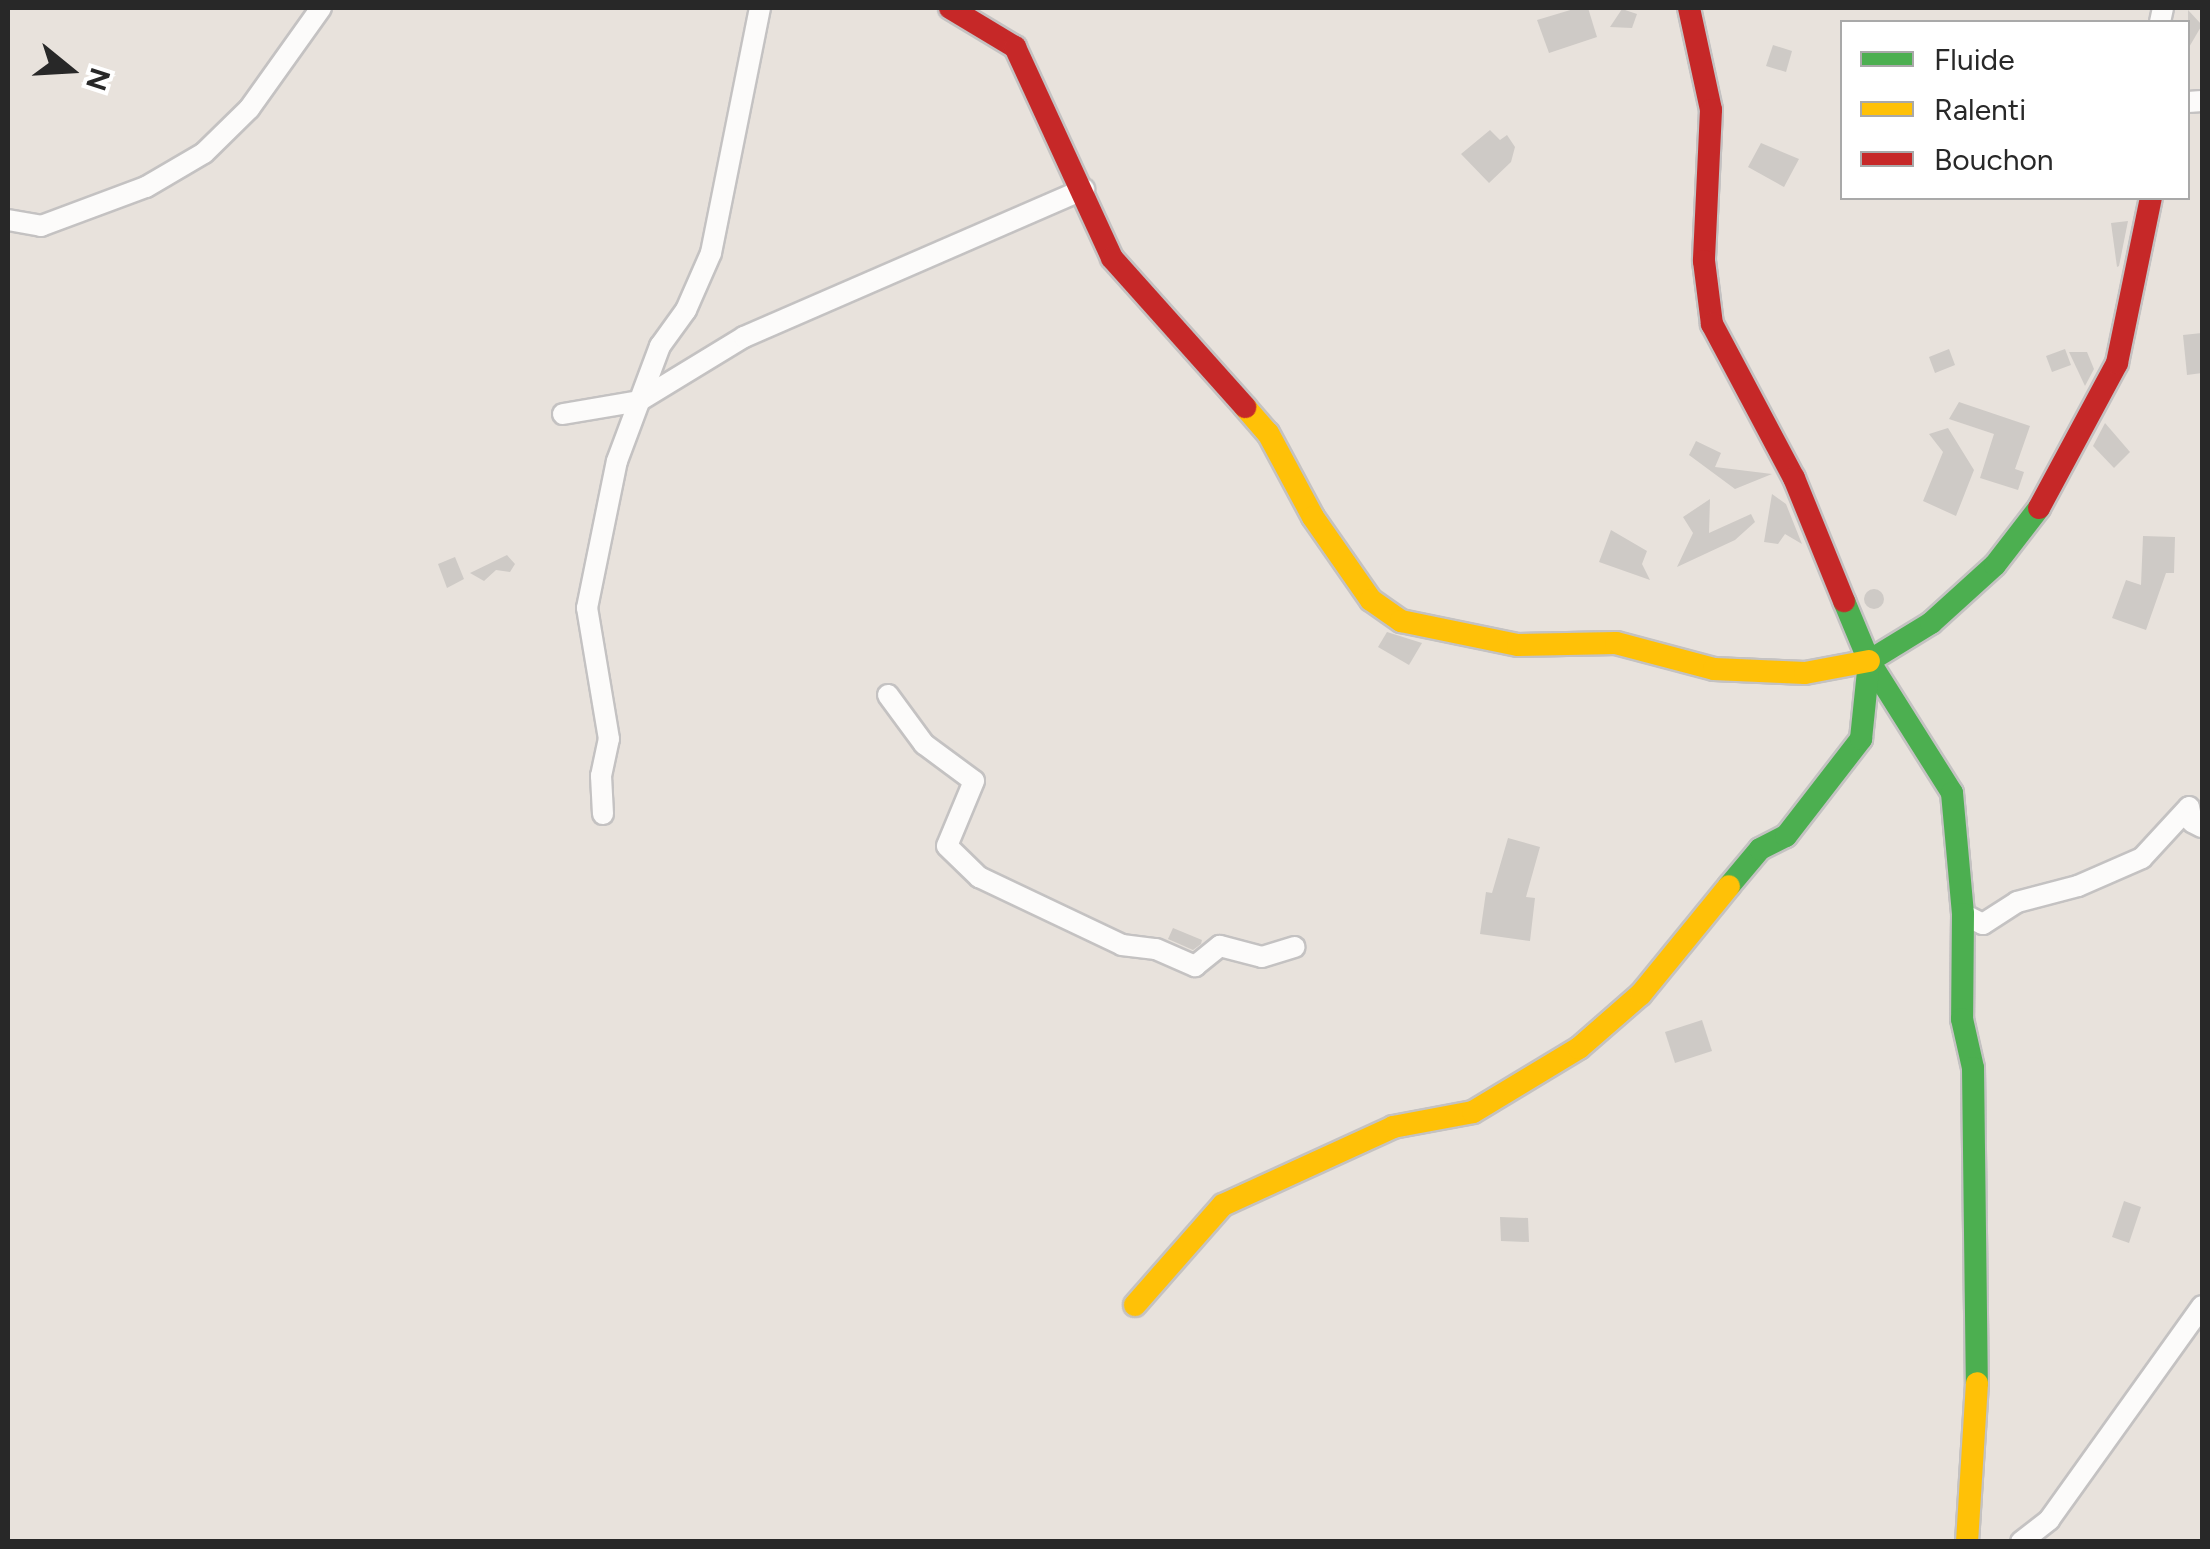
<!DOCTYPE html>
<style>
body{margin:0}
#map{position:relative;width:2210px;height:1549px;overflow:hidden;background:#e8e2dc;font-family:Figtree,sans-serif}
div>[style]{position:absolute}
.building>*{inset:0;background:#cecac6}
.round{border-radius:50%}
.roads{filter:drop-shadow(2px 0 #c4c2c2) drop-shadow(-2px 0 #c4c2c2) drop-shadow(0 2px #c4c2c2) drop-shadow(0 -2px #c4c2c2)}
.street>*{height:20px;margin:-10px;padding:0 10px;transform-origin:10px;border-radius:10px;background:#fcfbfa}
.fast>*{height:22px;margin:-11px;padding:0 11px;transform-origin:11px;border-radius:11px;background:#4caf50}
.slow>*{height:22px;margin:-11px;padding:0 11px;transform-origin:11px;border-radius:11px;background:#ffc107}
.jam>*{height:22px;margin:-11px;padding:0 11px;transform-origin:11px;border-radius:11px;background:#c62828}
span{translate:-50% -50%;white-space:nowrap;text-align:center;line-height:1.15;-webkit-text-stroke:9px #fff;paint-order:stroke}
.frame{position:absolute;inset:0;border:10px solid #282828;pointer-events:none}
.legend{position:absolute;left:1840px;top:20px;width:350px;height:180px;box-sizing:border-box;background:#fff;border:2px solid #a9a9a9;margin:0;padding:12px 18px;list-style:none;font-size:30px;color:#282828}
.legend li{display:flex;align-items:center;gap:20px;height:50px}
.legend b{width:50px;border:2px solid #a9a9a9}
.north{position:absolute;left:20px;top:20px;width:100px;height:100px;-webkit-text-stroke:8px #fff;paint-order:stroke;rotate:108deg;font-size:28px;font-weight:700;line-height:40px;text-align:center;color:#282828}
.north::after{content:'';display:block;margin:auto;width:35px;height:45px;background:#282828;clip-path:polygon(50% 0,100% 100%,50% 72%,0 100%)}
</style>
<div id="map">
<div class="building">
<i style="clip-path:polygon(1577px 8px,1588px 8px,1597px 37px,1549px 53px,1537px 20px)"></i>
<i style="clip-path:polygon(1622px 9px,1637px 14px,1632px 28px,1610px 27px)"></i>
<i style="clip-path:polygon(2188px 10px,2202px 25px,2188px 49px)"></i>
<i style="clip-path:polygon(1773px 45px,1792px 51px,1786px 72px,1766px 66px)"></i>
<i style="clip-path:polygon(1490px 130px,1500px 140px,1507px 135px,1515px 147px,1511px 162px,1489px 183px,1461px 154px)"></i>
<i style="clip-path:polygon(1761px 143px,1799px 159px,1784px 187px,1748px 167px)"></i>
<i style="clip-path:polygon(2128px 221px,2119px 266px,2117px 267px,2111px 223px)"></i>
<i style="clip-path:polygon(2202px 333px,2202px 373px,2187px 375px,2183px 335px)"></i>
<i style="clip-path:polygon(1949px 349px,1955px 365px,1935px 373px,1929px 357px)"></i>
<i style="clip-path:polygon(2065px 349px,2071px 365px,2052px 372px,2046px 356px)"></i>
<i style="clip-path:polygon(2069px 352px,2087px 352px,2094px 369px,2085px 386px)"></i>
<i style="clip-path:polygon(1959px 402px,2030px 426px,2015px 469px,2024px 472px,2018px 490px,1980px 478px,1994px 434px,1949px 419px)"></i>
<i style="clip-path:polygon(2105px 423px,2130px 452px,2114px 468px,2093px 446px)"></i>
<i style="clip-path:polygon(1948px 428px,1974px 470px,1956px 516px,1923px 501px,1943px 452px,1929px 434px)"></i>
<i style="clip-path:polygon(1696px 441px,1721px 453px,1715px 467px,1772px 474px,1735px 489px,1689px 455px)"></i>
<i style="clip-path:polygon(1772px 494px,1786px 504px,1802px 544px,1785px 534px,1778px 544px,1764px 542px)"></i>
<i style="clip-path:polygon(1710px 499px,1709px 533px,1751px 514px,1755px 522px,1735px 540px,1677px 567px,1693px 533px,1683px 517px)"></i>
<i style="clip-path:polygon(1611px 530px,1647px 551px,1642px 564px,1650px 580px,1599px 562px)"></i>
<i style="clip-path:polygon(2143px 536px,2175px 537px,2174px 573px,2166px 573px,2146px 630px,2112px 618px,2126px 580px,2141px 585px)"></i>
<i style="clip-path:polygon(507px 555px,515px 564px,510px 572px,496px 570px,484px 581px,470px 573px)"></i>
<i style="clip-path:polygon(455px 557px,464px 579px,447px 588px,438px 564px)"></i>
<i class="round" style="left:1864px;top:589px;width:20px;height:20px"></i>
<i style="clip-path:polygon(1387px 632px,1422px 643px,1409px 665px,1378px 647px)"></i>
<i style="clip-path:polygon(1508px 838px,1540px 847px,1526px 897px,1535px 898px,1530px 941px,1480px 934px,1486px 892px,1492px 893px)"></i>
<i style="clip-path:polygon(1173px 928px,1202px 940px,1201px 944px,1193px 950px,1168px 939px)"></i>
<i style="clip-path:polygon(1702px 1020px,1712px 1051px,1675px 1063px,1665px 1032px)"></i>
<i style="clip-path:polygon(2124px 1201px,2141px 1207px,2129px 1243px,2112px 1237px)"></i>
<i style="clip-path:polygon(1500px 1217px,1528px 1218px,1529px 1242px,1501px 1241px)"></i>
</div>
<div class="roads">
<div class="street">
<i style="left:2160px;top:22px;width:14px;rotate:-78deg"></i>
<i style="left:2188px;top:102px;width:14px;rotate:-4deg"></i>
<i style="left:8px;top:220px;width:34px;rotate:10deg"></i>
<i style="left:41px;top:226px;width:112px;rotate:-20.4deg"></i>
<i style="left:146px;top:187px;width:67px;rotate:-30.4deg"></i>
<i style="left:204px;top:153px;width:63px;rotate:-44.4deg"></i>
<i style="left:249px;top:109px;width:124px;rotate:-54.5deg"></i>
<i style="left:563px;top:414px;width:77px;rotate:-9.7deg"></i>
<i style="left:639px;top:401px;width:123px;rotate:-31.4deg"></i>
<i style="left:744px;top:337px;width:371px;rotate:-23.5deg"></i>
<i style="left:888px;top:695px;width:61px;rotate:53.7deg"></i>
<i style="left:924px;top:744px;width:62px;rotate:36.5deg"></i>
<i style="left:974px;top:781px;width:70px;rotate:112.6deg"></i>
<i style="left:947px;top:846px;width:45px;rotate:44.1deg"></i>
<i style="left:979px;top:877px;width:158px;rotate:25.4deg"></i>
<i style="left:1122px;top:945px;width:34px;rotate:7deg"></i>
<i style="left:1156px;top:949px;width:43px;rotate:23.6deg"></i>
<i style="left:1195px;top:966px;width:32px;rotate:-39deg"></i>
<i style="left:1220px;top:946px;width:43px;rotate:14.7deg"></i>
<i style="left:1262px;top:957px;width:34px;rotate:-17deg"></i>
<i style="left:603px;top:814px;width:38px;rotate:-93deg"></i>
<i style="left:601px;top:776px;width:38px;rotate:-78deg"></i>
<i style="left:609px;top:739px;width:133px;rotate:-99.5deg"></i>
<i style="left:587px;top:608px;width:150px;rotate:-78.5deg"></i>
<i style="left:617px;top:461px;width:123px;rotate:-69.5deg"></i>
<i style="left:660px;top:346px;width:44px;rotate:-54.2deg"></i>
<i style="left:686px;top:310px;width:62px;rotate:-66.3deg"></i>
<i style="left:711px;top:253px;width:250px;rotate:-78.7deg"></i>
<i style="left:1963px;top:914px;width:22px;rotate:27deg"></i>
<i style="left:1983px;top:924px;width:40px;rotate:-32.9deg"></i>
<i style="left:2017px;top:902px;width:63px;rotate:-14.7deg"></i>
<i style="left:2078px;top:886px;width:70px;rotate:-23.6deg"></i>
<i style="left:2142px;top:858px;width:69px;rotate:-47.3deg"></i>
<i style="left:2189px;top:807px;width:15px;rotate:79deg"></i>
<i style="left:2192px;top:822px;width:11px;rotate:27deg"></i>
<i style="left:2021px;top:1542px;width:36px;rotate:-38deg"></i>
<i style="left:2049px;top:1520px;width:263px;rotate:-54.4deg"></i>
</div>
<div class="fast">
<i style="left:1844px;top:601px;width:65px;rotate:67.4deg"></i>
<i style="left:1869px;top:661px;width:156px;rotate:57.8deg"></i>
<i style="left:1952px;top:793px;width:121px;rotate:84.8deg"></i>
<i style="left:1963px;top:914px;width:105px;rotate:90.5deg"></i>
<i style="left:1962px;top:1019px;width:50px;rotate:77.3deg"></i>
<i style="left:1973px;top:1068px;width:315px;rotate:89.3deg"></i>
<i style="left:1729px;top:886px;width:48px;rotate:-50deg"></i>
<i style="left:1760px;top:849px;width:29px;rotate:-27deg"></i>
<i style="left:1786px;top:836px;width:123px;rotate:-52.3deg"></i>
<i style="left:1861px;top:739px;width:78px;rotate:-84.1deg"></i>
<i style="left:1869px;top:661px;width:73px;rotate:-31.5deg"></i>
<i style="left:1931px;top:623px;width:86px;rotate:-42.2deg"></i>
<i style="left:1995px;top:565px;width:72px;rotate:-52.3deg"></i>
</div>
<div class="slow">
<i style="left:1245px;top:407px;width:35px;rotate:49deg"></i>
<i style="left:1268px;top:433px;width:95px;rotate:61.8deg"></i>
<i style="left:1313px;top:517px;width:101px;rotate:55.1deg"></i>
<i style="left:1371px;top:600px;width:37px;rotate:35deg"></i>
<i style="left:1401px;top:621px;width:119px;rotate:11.6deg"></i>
<i style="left:1518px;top:645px;width:98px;rotate:-1.2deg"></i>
<i style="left:1616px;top:643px;width:101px;rotate:14.9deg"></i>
<i style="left:1714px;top:669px;width:91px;rotate:2.5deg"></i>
<i style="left:1805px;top:673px;width:65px;rotate:-10.6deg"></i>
<i style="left:1135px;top:1305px;width:133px;rotate:-48.7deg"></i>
<i style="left:1223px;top:1205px;width:187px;rotate:-24.6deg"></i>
<i style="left:1393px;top:1127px;width:81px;rotate:-10.6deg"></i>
<i style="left:1473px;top:1112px;width:124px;rotate:-31.1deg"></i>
<i style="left:1579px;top:1048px;width:82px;rotate:-41.1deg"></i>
<i style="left:1641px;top:994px;width:139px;rotate:-50.8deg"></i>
<i style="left:1967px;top:1542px;width:159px;rotate:-86.4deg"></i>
</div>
<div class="jam">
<i style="left:950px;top:8px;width:76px;rotate:31deg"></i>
<i style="left:1015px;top:47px;width:232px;rotate:65.3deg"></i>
<i style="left:1112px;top:258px;width:200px;rotate:48.2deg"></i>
<i style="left:1689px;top:8px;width:104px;rotate:77.8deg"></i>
<i style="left:1711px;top:110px;width:151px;rotate:92.7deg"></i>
<i style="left:1704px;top:261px;width:64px;rotate:82.8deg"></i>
<i style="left:1712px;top:324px;width:174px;rotate:62deg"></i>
<i style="left:1794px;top:478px;width:133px;rotate:67.9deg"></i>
<i style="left:2039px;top:508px;width:165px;rotate:-61.7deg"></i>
<i style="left:2117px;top:363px;width:168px;rotate:-78.4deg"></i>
</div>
</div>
<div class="frame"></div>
<ul class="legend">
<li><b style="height:12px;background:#4caf50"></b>Fluide</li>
<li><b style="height:12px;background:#ffc107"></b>Ralenti</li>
<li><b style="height:12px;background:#c62828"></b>Bouchon</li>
</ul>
<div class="north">N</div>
</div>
